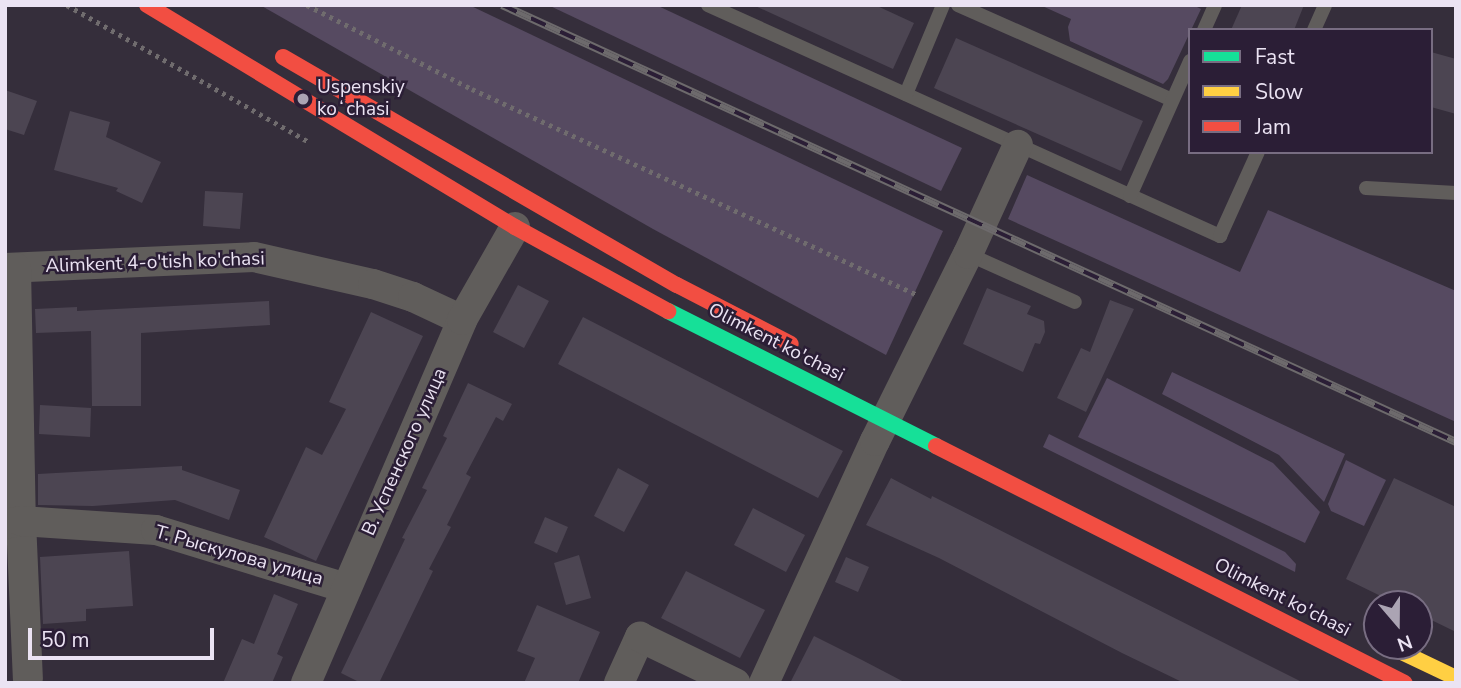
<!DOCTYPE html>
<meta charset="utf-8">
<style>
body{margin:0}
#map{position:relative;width:1461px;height:688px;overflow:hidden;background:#352e3b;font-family:"Nunito Sans",sans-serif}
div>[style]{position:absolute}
.green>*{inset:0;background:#564a61}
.building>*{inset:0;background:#4c4552}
.path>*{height:4.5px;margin-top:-2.25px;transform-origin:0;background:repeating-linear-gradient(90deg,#706c6e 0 3.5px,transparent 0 8.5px)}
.lane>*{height:14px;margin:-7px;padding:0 7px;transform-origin:7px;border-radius:7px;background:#605d5b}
.street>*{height:30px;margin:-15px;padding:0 15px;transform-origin:15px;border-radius:15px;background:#605d5b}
.fast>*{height:16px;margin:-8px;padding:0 8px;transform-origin:8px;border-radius:8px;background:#16e098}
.slow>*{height:16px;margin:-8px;padding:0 8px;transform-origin:8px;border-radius:8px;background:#ffcf43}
.jam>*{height:16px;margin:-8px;padding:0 8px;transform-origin:8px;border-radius:8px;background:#f24e42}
.rail>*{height:8px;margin-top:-4px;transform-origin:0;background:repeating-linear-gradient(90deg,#2b1e36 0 16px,#6d6a6c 0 32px);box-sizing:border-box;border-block:2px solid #6d6a6c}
.dots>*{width:19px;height:19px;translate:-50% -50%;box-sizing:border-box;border:4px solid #2b1e36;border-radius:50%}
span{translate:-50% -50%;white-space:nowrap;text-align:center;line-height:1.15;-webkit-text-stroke:5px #2b1e36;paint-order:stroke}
.poi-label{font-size:19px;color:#ebe3f3}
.left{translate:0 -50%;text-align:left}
.street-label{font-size:19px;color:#ebe3f3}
.frame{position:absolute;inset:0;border:7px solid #ebe3f3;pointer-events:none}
.legend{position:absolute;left:1188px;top:28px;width:245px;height:126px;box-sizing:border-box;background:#2b1e36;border:2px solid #786d82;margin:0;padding:9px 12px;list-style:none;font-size:21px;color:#ebe3f3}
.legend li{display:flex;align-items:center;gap:14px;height:35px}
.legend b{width:35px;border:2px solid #786d82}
.north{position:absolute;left:1363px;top:590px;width:70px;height:70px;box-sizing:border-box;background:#2b1e36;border:2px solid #786d82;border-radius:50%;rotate:160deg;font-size:19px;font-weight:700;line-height:28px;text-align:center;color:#ebe3f3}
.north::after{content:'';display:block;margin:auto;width:24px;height:32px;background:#aba4b3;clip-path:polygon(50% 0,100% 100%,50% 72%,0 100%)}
.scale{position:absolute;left:28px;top:628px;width:186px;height:32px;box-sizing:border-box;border:4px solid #ebe3f3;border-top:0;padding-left:9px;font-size:21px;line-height:24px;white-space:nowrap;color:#ebe3f3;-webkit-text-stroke:5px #2b1e36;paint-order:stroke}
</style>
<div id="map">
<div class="green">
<i style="clip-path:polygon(260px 5px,469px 5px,943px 231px,886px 355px,653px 229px)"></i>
<i style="clip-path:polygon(548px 5px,656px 5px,962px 148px,941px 191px)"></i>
<i style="clip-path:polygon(1040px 5px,1193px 5px,1201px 9px,1168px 79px,1163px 84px,1070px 41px,1068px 27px,1071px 19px)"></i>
<i style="clip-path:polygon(1027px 175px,1240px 272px,1268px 210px,1456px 291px,1456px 422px,1008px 219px)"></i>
<i style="clip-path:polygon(1172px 372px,1345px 454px,1324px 502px,1279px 455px,1162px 394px)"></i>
<i style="clip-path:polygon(1107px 378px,1273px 463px,1320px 512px,1305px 543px,1078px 437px)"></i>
<i style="clip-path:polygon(1049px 434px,1285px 552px,1296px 564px,1295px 572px,1043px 447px)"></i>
<i style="clip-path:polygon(1346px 460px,1386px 480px,1364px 526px,1331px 511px,1328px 504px)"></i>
</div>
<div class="building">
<i style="clip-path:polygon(753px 5px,875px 5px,914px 23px,893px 69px)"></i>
<i style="clip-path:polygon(1242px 5px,1304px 5px,1294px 30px,1231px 30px)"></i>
<i style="clip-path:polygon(956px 38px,1143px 121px,1121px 171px,934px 88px)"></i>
<i style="clip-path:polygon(1431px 52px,1456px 59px,1456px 114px,1431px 107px)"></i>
<i style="clip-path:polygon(5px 90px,37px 101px,24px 135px,5px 129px)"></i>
<i style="clip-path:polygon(70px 111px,110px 122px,106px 137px,161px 162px,142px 203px,116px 191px,118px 188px,54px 170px)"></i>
<i style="clip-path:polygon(205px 191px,243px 193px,240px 229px,203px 226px)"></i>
<i style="clip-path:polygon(518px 285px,549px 301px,524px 348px,493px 332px)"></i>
<i style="clip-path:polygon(987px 288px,1031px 306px,1027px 314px,1044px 321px,1045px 332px,1040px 344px,1035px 343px,1023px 372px,963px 344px)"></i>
<i style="clip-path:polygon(1110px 300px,1134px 309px,1086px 412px,1057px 398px,1081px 348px,1090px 352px)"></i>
<i style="clip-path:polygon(269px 301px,270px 325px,141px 333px,141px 406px,92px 406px,91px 331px,36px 333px,35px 309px,77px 307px,77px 311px)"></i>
<i style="clip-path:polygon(371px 312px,423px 336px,316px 561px,264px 537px,306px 447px,322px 455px,346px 409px,329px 402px)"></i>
<i style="clip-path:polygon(583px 317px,843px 451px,818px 498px,558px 364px)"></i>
<i style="clip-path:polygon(468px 383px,512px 404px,503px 421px,496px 417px,466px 474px,471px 477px,447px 525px,451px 527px,429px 569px,433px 571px,379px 683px,361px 683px,341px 673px,405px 539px,402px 538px,427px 490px,422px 488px,447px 438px,443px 436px)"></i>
<i style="clip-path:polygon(40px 405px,91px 408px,90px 437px,39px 434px)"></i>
<i style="clip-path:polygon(182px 466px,182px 470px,240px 490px,229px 520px,175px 500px,93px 506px,38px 505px,38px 474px)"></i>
<i style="clip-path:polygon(618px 468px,649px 485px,624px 532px,594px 516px)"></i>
<i style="clip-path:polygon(891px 478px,931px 499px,932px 496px,1304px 683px,1184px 683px,1122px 653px,939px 558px,866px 525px)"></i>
<i style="clip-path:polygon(1394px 478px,1456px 507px,1456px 632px,1419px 614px,1419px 604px,1397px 604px,1346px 579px)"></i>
<i style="clip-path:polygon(753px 508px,805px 535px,786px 572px,734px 545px)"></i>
<i style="clip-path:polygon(545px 517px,568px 527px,557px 553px,534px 543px)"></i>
<i style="clip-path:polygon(129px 551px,133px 606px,86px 609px,86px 621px,43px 624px,40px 557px)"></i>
<i style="clip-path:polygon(579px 555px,591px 598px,566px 605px,554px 563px)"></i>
<i style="clip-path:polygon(846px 557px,869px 567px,858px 592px,835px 582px)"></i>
<i style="clip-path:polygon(686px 571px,765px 610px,740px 658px,661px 618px)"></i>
<i style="clip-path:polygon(274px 594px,298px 604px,277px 654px,283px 657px,272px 683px,223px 683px,242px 639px,254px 644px)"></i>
<i style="clip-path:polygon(537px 605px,600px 632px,578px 683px,524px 683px,535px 658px,517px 651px)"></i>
<i style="clip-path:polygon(814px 636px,862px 660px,906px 683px,790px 683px)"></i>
</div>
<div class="path">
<i style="left:67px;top:5px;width:276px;rotate:29.5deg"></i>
<i style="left:307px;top:5px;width:185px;rotate:27deg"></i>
<i style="left:472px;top:89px;width:491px;rotate:24.8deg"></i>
</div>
<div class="lane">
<i style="left:708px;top:5px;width:562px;rotate:24.28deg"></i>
<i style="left:1220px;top:236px;width:92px;rotate:-65.7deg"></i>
<i style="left:958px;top:5px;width:234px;rotate:23.9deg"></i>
<i style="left:1204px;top:30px;width:27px;rotate:-66deg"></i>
<i style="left:1314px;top:30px;width:27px;rotate:-66deg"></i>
<i style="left:906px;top:94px;width:96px;rotate:-67.4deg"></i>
<i style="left:1366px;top:188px;width:90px;rotate:3.2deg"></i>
<i style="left:1130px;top:196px;width:148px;rotate:-66deg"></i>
<i style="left:968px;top:254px;width:117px;rotate:24.2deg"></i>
</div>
<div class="street">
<i style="left:5px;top:268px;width:249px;rotate:-2.5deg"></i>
<i style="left:254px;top:257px;width:122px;rotate:12.8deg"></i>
<i style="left:373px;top:284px;width:42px;rotate:18deg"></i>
<i style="left:413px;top:297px;width:54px;rotate:25.1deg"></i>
<i style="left:16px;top:268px;width:253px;rotate:88.9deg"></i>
<i style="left:21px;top:521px;width:158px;rotate:87.5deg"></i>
<i style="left:5px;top:524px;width:16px;rotate:-11deg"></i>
<i style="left:21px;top:521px;width:135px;rotate:3.8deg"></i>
<i style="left:156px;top:530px;width:199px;rotate:17deg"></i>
<i style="left:306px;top:683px;width:395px;rotate:-66.7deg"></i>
<i style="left:462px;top:320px;width:107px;rotate:-60.3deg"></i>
<i style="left:619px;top:683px;width:51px;rotate:-65.5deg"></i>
<i style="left:640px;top:637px;width:106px;rotate:25.8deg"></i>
<i style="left:764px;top:683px;width:266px;rotate:-65.4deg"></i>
<i style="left:875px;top:441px;width:209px;rotate:-63.6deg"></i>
<i style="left:968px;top:254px;width:120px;rotate:-65.4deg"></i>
</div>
<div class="fast">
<i style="left:668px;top:311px;width:300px;rotate:26.7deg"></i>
</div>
<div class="slow">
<i style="left:1389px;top:646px;width:74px;rotate:25.5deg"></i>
</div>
<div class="jam">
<i style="left:147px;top:5px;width:430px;rotate:31.1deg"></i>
<i style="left:515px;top:227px;width:175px;rotate:28.8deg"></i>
<i style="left:283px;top:57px;width:455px;rotate:30.1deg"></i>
<i style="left:677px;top:285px;width:128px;rotate:27.4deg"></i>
<i style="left:936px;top:446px;width:525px;rotate:26.81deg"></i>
</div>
<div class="rail">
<i style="left:502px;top:5px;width:1049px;rotate:24.61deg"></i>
</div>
<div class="dots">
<i style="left:303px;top:99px;background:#aba4b3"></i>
</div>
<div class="poi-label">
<span class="left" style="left:317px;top:99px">Uspenskiy<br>koʻchasi</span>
</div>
<div class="street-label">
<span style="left:155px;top:263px;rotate:-2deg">Alimkent 4-o'tish ko'chasi</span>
<span style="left:776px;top:343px;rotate:27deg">Olimkent ko'chasi</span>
<span style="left:405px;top:452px;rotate:-66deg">В. Успенского улица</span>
<span style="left:239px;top:556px;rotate:16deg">Т. Рыскулова улица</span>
<span style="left:1282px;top:598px;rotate:27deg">Olimkent ko'chasi</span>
</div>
<div class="frame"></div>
<ul class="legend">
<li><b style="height:9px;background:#16e098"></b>Fast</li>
<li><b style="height:9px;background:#ffcf43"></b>Slow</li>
<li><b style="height:9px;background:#f24e42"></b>Jam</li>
</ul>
<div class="north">N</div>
<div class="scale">50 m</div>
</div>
